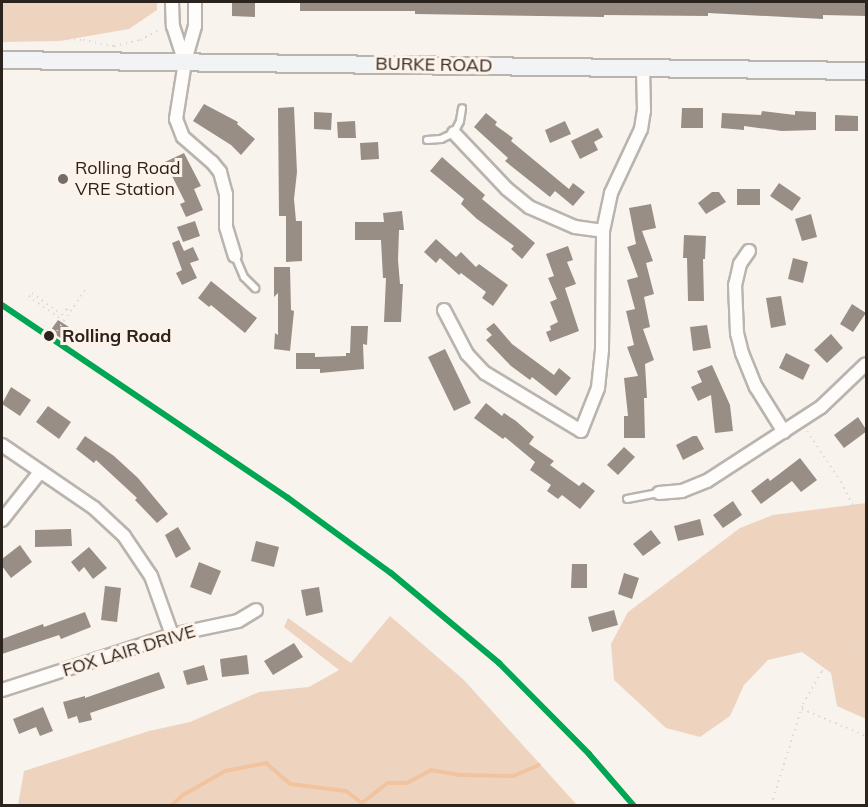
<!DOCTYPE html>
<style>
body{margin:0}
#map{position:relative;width:868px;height:807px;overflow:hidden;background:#f9f3ee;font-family:Mulish,sans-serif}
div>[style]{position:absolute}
.green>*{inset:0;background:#eed4bf}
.stream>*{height:4px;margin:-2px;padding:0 2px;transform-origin:2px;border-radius:2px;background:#f1c39f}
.building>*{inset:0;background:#998e85}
.path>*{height:2px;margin-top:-1px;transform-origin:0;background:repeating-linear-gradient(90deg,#dcdad9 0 1.5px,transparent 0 6px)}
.roads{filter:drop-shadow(2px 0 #bab4af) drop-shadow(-2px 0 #bab4af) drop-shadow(0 2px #bab4af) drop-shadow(0 -2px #bab4af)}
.lane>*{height:6px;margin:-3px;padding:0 3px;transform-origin:3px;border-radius:3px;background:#fefdfc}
.street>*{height:12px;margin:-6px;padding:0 6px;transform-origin:6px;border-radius:6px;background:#fefdfc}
.secondary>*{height:16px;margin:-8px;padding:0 8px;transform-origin:8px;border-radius:8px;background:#f1f3f4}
.rail-1>*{height:6px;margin:-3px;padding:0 3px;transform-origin:3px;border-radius:3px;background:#00a651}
.dots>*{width:16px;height:16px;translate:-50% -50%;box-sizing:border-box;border:3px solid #fef2e9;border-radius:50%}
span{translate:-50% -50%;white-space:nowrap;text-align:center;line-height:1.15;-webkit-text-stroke:6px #fef2e9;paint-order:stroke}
.street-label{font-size:18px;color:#2b241e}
.poi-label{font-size:18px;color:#2b241e}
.left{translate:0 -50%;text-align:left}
.stop-label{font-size:18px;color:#2b241e;font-weight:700}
.frame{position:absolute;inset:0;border:3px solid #2b241e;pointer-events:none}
</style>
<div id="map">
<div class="green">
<i style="clip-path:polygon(2px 2px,157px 2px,157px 10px,129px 29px,60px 41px,2px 42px)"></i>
<i style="clip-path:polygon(866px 503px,866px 719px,837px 706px,831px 673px,802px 652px,768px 660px,744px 685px,730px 716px,700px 737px,666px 728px,614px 680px,611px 644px,628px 612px,740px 528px,773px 515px)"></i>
<i style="clip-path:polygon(390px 616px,464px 680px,577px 805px,18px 805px,24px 771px,149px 731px,190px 722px,259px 692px,309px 687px,339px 670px,284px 627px,288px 618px,351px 663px)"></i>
</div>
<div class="stream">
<i style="left:171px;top:806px;width:16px;rotate:-43deg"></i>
<i style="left:183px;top:795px;width:48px;rotate:-29.7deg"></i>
<i style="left:225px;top:771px;width:42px;rotate:-11deg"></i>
<i style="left:266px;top:763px;width:32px;rotate:41deg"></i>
<i style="left:290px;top:784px;width:56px;rotate:7.1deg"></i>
<i style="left:346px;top:791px;width:20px;rotate:37deg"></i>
<i style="left:362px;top:803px;width:33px;rotate:-38deg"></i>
<i style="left:388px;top:783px;width:19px"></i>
<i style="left:407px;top:783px;width:27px;rotate:-28deg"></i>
<i style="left:431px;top:770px;width:29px;rotate:10deg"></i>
<i style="left:460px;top:775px;width:53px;rotate:1.1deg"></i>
<i style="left:513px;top:776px;width:28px;rotate:-23deg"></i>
</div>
<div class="building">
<i style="clip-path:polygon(232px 2px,255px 2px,255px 17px,232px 16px)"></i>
<i style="clip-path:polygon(300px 2px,867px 2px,867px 16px,823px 15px,823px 19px,708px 13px,708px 16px,604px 15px,604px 17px,415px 14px,415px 11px,300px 11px)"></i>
<i style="clip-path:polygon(204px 104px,238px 122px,237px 124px,255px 139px,241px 155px,231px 145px,193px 121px)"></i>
<i style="clip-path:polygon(294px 107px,297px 172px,294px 199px,296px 221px,302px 221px,302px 261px,286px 262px,286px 216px,279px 216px,278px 108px)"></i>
<i style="clip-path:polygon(682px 108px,703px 108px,703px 128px,681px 128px)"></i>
<i style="clip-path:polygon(762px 111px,795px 115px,795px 111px,816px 112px,816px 130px,782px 131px,744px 126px,744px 130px,721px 128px,722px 113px,761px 115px)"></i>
<i style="clip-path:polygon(314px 112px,332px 113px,331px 130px,314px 129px)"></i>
<i style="clip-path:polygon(486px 113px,497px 122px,495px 125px,513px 138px,511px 141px,569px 189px,573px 183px,585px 192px,573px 206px,555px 191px,550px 197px,505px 161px,508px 158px,474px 127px)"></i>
<i style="clip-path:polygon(835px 115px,858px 116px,858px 131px,835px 131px)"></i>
<i style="clip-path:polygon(355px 121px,356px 138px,338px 138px,337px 122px)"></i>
<i style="clip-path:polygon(565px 121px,571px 134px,550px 143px,545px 130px)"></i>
<i style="clip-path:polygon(598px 128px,603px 137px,594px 142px,598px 150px,580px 159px,571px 141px)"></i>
<i style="clip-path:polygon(378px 142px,379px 159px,361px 160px,360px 143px)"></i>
<i style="clip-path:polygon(184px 153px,201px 186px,194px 189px,203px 210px,186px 217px,180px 204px,185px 202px,165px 162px)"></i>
<i style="clip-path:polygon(442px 157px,485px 195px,482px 199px,535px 243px,522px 259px,511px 249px,514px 246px,477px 219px,461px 204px,464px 199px,430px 171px)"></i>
<i style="clip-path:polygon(779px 183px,801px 198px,792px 211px,770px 196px)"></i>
<i style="clip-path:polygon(737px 189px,760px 189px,760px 205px,737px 205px)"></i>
<i style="clip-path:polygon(712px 192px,719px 192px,726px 202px,706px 214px,698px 203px)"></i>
<i style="clip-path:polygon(651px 204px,656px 228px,642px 231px,653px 261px,646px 263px,654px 294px,644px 297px,650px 327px,643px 329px,654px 360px,645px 364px,647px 398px,644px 398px,645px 438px,624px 438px,624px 416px,628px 416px,624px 378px,638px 376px,627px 347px,634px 345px,626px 311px,635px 309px,627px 280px,638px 277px,627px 247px,636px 244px,629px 208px)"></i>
<i style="clip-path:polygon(402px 211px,404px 230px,399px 230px,398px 260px,400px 284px,403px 284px,401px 322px,384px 322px,386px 278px,383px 278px,381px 240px,355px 240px,355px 222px,384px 222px,383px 213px)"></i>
<i style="clip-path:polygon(811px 214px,817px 237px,802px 241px,795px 219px)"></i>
<i style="clip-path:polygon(195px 221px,200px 236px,183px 242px,177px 227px)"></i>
<i style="clip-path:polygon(684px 235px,706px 236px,705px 259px,703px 259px,704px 301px,688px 301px,687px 258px,683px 258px)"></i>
<i style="clip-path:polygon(436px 239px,456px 257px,461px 252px,476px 267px,479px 264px,508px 285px,493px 306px,482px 298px,486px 292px,461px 273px,459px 275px,440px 258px,436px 263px,424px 252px)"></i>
<i style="clip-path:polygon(179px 240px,184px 251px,193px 247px,199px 260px,190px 263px,197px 278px,182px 285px,176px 273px,182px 270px,172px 243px)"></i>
<i style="clip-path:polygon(568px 246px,573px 260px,567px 262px,576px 284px,565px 288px,579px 331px,550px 342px,546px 332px,551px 330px,550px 326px,558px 322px,550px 302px,557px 299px,548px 278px,554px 276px,546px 254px)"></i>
<i style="clip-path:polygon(793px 258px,808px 262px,803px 283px,788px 279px)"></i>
<i style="clip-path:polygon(274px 267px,290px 267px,291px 310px,294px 311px,290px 351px,274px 349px,275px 333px,278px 335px,278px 293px,274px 297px)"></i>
<i style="clip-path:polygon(211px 281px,257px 318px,245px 333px,211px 305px,209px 307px,198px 298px)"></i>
<i style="clip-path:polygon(781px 296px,786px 325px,771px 328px,766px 298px)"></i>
<i style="clip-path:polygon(852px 304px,866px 313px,853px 332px,840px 324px)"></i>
<i style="clip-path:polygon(58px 320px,69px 327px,62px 339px,50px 331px)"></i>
<i style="clip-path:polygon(494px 323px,512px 344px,554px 375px,559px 368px,571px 378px,556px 396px,532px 377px,530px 380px,511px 366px,486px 340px,492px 335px,486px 329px)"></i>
<i style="clip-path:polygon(707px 325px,711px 348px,693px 351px,690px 327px)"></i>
<i style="clip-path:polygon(351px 326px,368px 326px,367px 345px,363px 344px,364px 369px,320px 373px,320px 369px,296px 369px,296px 353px,315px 353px,315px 357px,346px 356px,346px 353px,350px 353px)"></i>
<i style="clip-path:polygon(831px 334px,843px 348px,827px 363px,814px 350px)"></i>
<i style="clip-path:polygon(445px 349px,471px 403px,454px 411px,428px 357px)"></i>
<i style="clip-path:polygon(786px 353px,810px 365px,803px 380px,779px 368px)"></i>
<i style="clip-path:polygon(712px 365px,730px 405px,733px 431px,715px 433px,711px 395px,698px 401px,691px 387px,702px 382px,697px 371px)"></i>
<i style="clip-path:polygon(11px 387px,31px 400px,20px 416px,2px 404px)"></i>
<i style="clip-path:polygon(486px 403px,502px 416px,504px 413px,516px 421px,534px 437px,529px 444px,554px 461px,550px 465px,579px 486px,583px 482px,595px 491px,580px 509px,562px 495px,558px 499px,547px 491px,551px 485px,530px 470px,535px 462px,505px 437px,503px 439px,474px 418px)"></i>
<i style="clip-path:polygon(48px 406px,71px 422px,59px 439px,36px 422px)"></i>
<i style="clip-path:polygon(858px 417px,867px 431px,844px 448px,834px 435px)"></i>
<i style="clip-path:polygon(85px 436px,114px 456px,138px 478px,168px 514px,157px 523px,135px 500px,137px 498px,96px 460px,94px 463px,76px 449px)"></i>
<i style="clip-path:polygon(693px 436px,697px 436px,704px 449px,683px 460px,676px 445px)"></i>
<i style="clip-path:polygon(624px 447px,635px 457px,618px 475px,607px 465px)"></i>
<i style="clip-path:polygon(800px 458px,817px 480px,801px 492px,792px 481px,761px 504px,751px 491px,768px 478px,770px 481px)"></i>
<i style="clip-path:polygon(733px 501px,742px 515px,723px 528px,713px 515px)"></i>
<i style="clip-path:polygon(700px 519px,704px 535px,678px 541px,674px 526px)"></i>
<i style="clip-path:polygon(178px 527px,191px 549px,176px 558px,165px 535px)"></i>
<i style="clip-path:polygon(71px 529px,72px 546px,35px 547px,35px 530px)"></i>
<i style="clip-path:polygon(651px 530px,661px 543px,643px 556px,633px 544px)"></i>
<i style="clip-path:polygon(256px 541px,279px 547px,274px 567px,251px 561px)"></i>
<i style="clip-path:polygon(20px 545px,32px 562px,11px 578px,2px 566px,2px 559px)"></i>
<i style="clip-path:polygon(89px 547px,107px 568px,93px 579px,84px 567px,79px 572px,71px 562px)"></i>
<i style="clip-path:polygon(199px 562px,221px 571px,211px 595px,190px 587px)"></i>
<i style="clip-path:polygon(572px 564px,587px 564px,587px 588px,571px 588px)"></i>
<i style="clip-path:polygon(624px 573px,639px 578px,632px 599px,618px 594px)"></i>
<i style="clip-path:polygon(105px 586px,121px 588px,117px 622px,101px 620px)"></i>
<i style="clip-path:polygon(319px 587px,323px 612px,306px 616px,301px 590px)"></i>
<i style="clip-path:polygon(614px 610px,618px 625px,592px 632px,588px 617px)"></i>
<i style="clip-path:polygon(85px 612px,91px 627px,61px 639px,59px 635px,2px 654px,2px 639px,43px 624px,44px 627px)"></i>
<i style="clip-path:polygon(294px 643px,303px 657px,273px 675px,264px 661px)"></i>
<i style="clip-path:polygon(247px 655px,249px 674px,222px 677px,220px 659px)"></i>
<i style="clip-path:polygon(204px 665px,208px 680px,187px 685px,183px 671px)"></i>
<i style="clip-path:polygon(159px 672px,165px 688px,90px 713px,92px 720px,79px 723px,77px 716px,68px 719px,63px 702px,85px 696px,85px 698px)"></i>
<i style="clip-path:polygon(43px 707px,53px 731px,40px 736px,36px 727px,19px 734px,13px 719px)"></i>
</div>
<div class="path">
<i style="left:2px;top:38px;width:81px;rotate:1.4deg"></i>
<i style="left:83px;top:40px;width:32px;rotate:11deg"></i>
<i style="left:114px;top:46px;width:27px;rotate:-13deg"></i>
<i style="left:140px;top:40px;width:24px;rotate:-28deg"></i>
<i style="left:2px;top:236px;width:2px;rotate:-63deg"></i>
<i style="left:64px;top:321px;width:42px;rotate:-145.6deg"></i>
<i style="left:29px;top:297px;width:5px;rotate:-53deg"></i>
<i style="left:32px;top:293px;width:37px;rotate:36deg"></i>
<i style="left:62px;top:315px;width:7px;rotate:-56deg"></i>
<i style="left:66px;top:309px;width:5px;rotate:37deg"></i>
<i style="left:57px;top:331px;width:50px;rotate:-55.7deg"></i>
<i style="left:807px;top:431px;width:61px;rotate:56.3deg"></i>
<i style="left:841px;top:482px;width:55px;rotate:63deg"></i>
<i style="left:866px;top:626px;width:8px;rotate:90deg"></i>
<i style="left:802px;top:709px;width:69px;rotate:22.9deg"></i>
<i style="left:774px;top:806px;width:7px;rotate:-98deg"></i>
<i style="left:773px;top:799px;width:100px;rotate:-72.5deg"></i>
<i style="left:803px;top:704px;width:38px;rotate:-60deg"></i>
<i style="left:822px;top:671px;width:53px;rotate:-34.3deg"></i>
</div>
<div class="roads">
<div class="lane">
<i style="left:427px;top:140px;width:14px;rotate:-4deg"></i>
<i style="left:441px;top:139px;width:14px;rotate:-25deg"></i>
<i style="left:454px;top:133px;width:13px;rotate:-63deg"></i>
<i style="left:460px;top:121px;width:13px;rotate:-81deg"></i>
<i style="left:235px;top:256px;width:23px;rotate:67deg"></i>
<i style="left:244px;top:277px;width:16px;rotate:45deg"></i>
<i style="left:627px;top:499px;width:33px;rotate:-11deg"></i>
</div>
<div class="street">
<i style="left:172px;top:2px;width:24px;rotate:88deg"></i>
<i style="left:173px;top:26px;width:36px;rotate:72deg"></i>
<i style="left:195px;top:2px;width:24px;rotate:90deg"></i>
<i style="left:195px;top:26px;width:37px;rotate:106deg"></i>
<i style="left:185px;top:62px;width:58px;rotate:99deg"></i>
<i style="left:176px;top:119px;width:19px;rotate:69deg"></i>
<i style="left:183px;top:137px;width:38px;rotate:41deg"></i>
<i style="left:212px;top:162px;width:13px;rotate:51deg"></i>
<i style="left:220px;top:172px;width:23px;rotate:75deg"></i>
<i style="left:226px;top:194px;width:33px;rotate:90deg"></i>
<i style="left:226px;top:227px;width:30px;rotate:73deg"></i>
<i style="left:454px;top:133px;width:77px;rotate:46.6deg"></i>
<i style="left:507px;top:189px;width:28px;rotate:39deg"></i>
<i style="left:529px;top:207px;width:50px;rotate:23.5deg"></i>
<i style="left:575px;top:227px;width:28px;rotate:8deg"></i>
<i style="left:749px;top:251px;width:16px;rotate:125deg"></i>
<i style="left:740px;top:264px;width:22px;rotate:103deg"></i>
<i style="left:735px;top:285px;width:48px;rotate:87.6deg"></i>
<i style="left:737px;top:333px;width:21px;rotate:76deg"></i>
<i style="left:742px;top:353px;width:37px;rotate:68deg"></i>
<i style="left:756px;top:387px;width:53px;rotate:58.1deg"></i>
<i style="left:444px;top:310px;width:50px;rotate:62.4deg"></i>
<i style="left:467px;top:354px;width:26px;rotate:47deg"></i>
<i style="left:485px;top:373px;width:112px;rotate:31.1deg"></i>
<i style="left:581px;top:431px;width:46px;rotate:-68.4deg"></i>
<i style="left:598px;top:388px;width:38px;rotate:-84deg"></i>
<i style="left:602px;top:350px;width:119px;rotate:-89.5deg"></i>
<i style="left:603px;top:231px;width:39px;rotate:-78deg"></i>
<i style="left:611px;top:193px;width:71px;rotate:-64.9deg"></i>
<i style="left:641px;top:129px;width:18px;rotate:-81deg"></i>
<i style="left:644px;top:111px;width:45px;rotate:-91.3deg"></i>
<i style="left:2px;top:445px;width:112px;rotate:34.4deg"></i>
<i style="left:94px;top:508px;width:41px;rotate:43deg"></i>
<i style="left:124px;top:536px;width:48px;rotate:56deg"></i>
<i style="left:151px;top:576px;width:63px;rotate:70.4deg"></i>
<i style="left:659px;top:493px;width:23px;rotate:-5deg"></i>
<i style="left:682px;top:491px;width:27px;rotate:-22deg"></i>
<i style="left:707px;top:481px;width:136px;rotate:-33deg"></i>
<i style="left:821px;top:407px;width:62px;rotate:-43.7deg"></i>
<i style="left:2px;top:520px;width:61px;rotate:-51.6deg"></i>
<i style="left:2px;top:690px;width:179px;rotate:-17.9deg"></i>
<i style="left:172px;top:635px;width:67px;rotate:-12deg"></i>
<i style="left:238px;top:621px;width:21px;rotate:-31deg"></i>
</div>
<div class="secondary">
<i style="left:2px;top:60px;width:864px;rotate:0.73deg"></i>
</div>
</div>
<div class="rail-1">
<i style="left:2px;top:305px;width:345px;rotate:34deg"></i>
<i style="left:288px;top:498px;width:127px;rotate:36.1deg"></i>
<i style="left:391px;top:573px;width:141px;rotate:39.8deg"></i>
<i style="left:499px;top:663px;width:128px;rotate:45.3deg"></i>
<i style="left:589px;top:754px;width:69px;rotate:49.1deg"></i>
</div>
<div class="dots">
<i style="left:63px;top:179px;background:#736c67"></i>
<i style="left:49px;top:336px;background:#2b241e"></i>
</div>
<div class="street-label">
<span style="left:434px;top:65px;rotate:1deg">BURKE ROAD</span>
<span style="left:129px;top:651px;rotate:-17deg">FOX LAIR DRIVE</span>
</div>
<div class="poi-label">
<span class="left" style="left:75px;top:179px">Rolling Road<br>VRE Station</span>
</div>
<div class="stop-label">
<span class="left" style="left:62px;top:336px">Rolling Road</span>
</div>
<div class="frame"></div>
</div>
